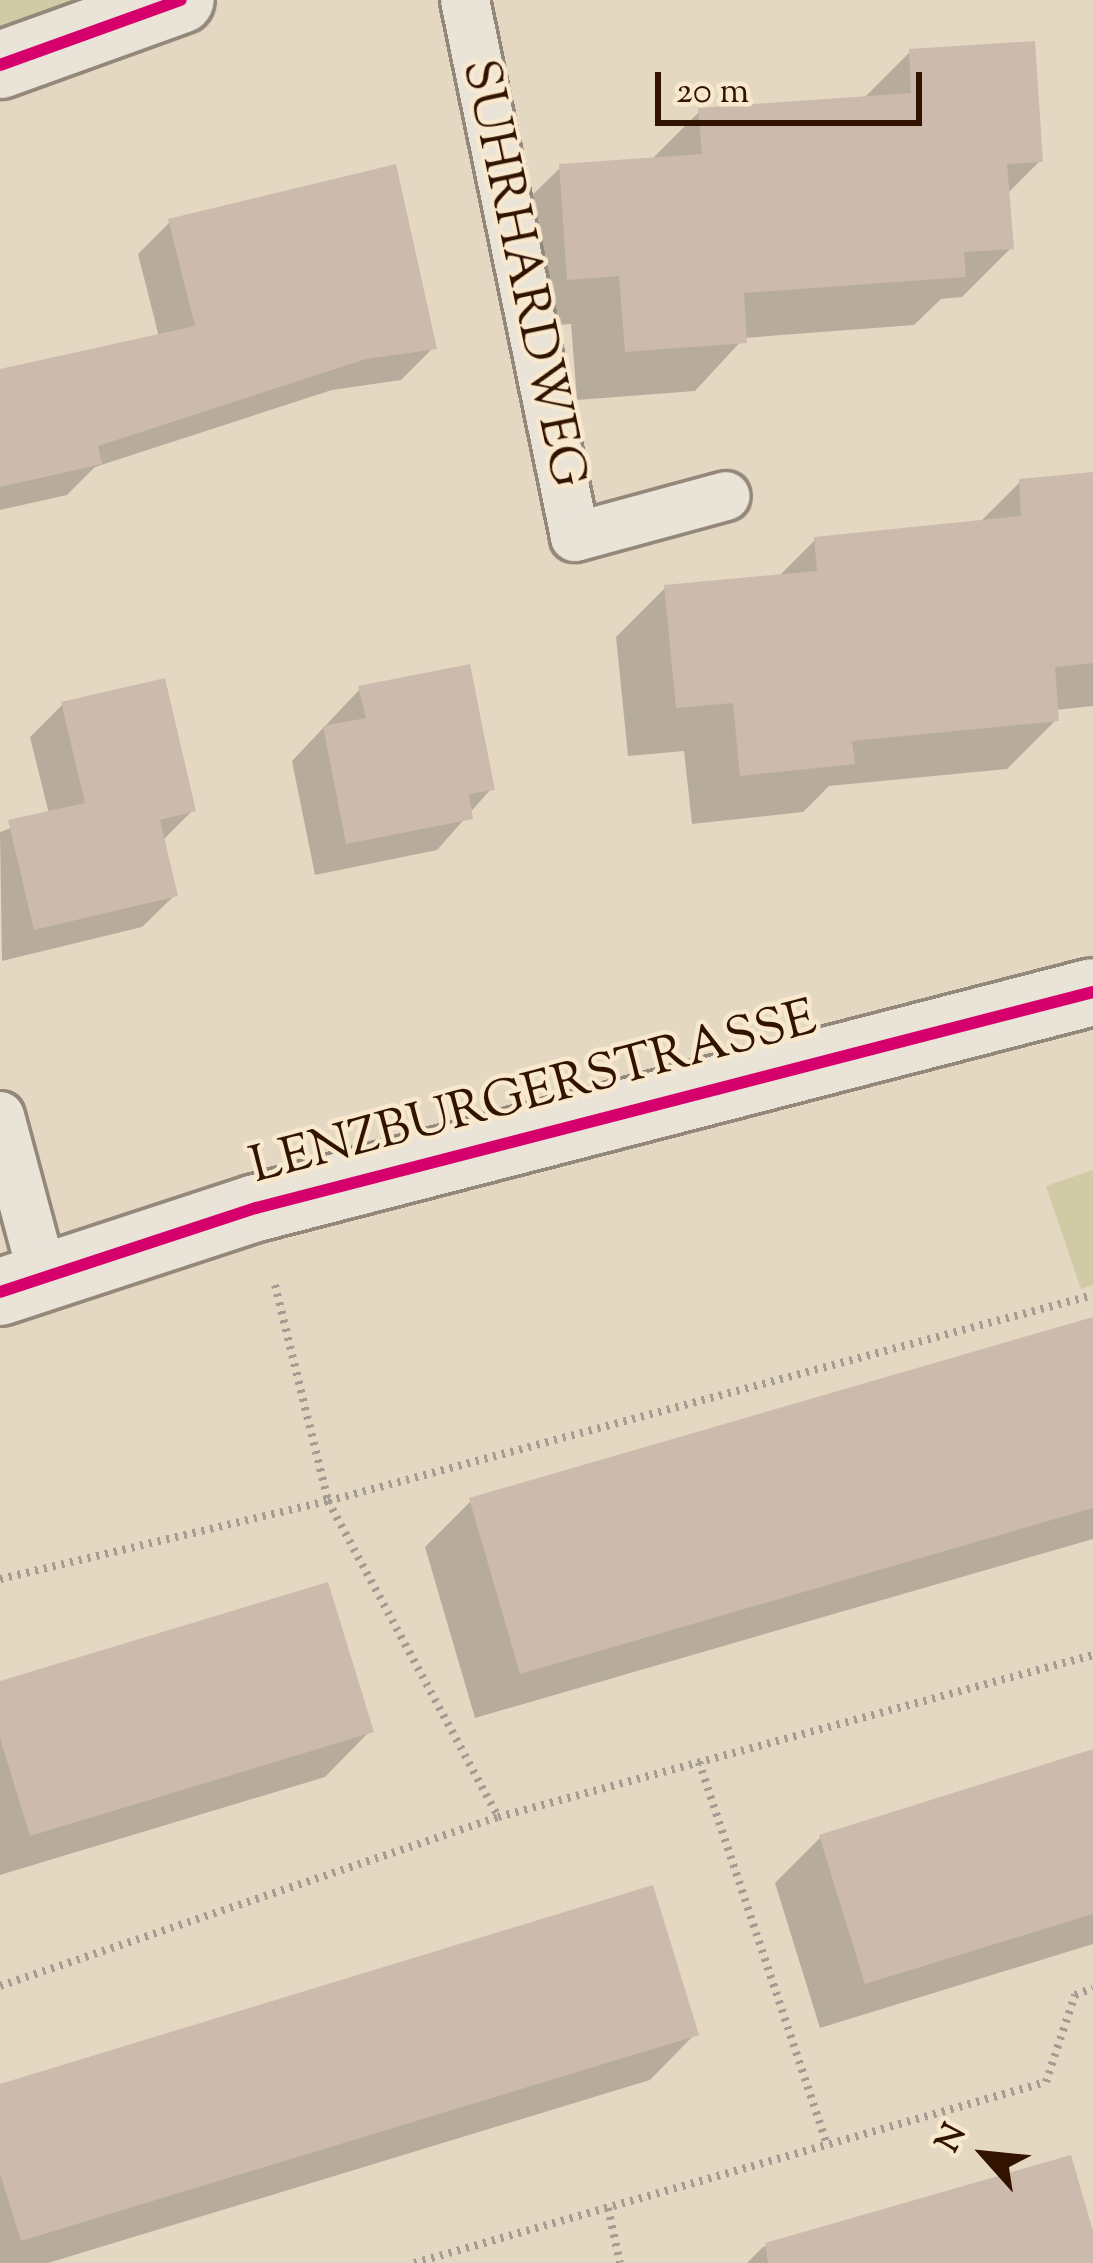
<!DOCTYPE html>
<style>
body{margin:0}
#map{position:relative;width:1093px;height:2263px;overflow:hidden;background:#e5d8c3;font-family:"Sorts Mill Goudy",serif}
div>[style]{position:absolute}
.green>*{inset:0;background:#d0cba4}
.shadow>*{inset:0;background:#0003}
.building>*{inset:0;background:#ccbaac}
.path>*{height:8px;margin-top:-4px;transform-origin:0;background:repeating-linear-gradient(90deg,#a59c93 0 3px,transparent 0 9px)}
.roads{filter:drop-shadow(3px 0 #94887a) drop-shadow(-3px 0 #94887a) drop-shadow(0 3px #94887a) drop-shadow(0 -3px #94887a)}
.service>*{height:48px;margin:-24px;padding:0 24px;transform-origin:24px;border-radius:24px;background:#e9e3d8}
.minor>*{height:66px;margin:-33px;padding:0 33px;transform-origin:33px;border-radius:33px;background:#e9e3d8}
.secondary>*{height:66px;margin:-33px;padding:0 33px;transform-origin:33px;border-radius:33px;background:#e9e3d8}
.cycleway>*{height:12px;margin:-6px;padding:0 6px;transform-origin:6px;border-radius:6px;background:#d6006c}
span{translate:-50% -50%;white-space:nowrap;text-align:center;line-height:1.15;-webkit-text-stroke:9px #f8e8ce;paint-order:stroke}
.street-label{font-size:51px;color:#311300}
.north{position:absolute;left:925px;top:2095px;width:120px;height:120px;-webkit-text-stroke:9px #f8e8ce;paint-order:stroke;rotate:297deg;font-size:33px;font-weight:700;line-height:48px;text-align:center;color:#311300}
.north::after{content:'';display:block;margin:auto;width:42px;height:54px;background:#311300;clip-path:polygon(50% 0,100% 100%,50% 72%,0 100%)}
.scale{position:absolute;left:655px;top:72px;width:267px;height:54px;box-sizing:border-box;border:6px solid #311300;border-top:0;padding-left:15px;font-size:36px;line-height:42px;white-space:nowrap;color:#311300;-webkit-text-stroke:9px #f8e8ce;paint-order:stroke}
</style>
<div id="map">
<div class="green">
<i style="clip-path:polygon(0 0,181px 0,0 65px)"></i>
<i style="clip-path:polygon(1093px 1170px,1093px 1285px,1081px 1289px,1046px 1186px)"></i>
</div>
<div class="shadow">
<i style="clip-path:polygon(910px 52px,1040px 161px,1006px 195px,1011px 248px,962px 297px,941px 299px,914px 325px,744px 338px,695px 391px,577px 400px,571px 324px,519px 328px,511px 216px,561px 167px,650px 161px,700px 111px,863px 99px)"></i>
<i style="clip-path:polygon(170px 222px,433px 348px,401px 380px,332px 390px,95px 467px,67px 495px,0 510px,0 372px,159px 337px,138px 254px)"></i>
<i style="clip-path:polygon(1093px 475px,1093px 706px,1055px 710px,1056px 720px,1007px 769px,829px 786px,803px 812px,692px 824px,684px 751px,628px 756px,616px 637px,665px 588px,777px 578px,815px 540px,979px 523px,1020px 482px)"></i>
<i style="clip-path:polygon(360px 689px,491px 789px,437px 850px,315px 875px,292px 761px)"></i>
<i style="clip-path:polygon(62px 705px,193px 810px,162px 841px,175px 895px,142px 927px,2px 961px,0 832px,49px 814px,30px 737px)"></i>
<i style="clip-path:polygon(1093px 1320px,1093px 1539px,475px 1718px,425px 1547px,471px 1501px)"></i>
<i style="clip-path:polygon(0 1684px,370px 1731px,325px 1777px,0 1875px)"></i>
<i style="clip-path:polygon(1093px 1753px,1093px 1944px,820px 2028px,775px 1883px,821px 1837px)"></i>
<i style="clip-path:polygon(695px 2034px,650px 2080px,48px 2263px,0 2263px,0 2087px)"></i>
<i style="clip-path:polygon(1069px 2158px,1093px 2263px,747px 2263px,763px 2247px)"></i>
</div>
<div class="building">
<i style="clip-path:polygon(1035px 41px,1043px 162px,1007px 164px,1014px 249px,964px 252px,966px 277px,744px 293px,747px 343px,625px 352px,619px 276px,567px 280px,559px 164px,702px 154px,698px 108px,911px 93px,909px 49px)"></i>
<i style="clip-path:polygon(396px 164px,437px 349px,366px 359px,98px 446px,102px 464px,0 487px,0 369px,195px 326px,168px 219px)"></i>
<i style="clip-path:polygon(1093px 472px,1093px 663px,1055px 667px,1059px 721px,852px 741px,855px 764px,740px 776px,733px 703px,676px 708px,664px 585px,817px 571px,814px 537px,1021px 516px,1019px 479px)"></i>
<i style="clip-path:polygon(470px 664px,495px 790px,469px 794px,473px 819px,346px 844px,323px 726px,366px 718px,358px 686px)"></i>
<i style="clip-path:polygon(165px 678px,196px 811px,160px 820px,178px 896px,34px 930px,8px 820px,85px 803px,61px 702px)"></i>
<i style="clip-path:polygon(1093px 1317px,1093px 1508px,520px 1674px,469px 1498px)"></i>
<i style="clip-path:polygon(328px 1582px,374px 1732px,30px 1836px,0 1738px,0 1681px)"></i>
<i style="clip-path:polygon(1093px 1749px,1093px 1914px,865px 1984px,819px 1835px)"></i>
<i style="clip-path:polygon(653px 1885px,699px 2035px,21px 2241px,0 2173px,0 2084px)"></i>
<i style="clip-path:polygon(1071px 2155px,1093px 2231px,1093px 2263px,768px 2263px,765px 2243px)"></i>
</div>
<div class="path">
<i style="left:275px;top:1285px;width:222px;rotate:76.2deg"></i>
<i style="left:328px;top:1501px;width:359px;rotate:61.7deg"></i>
<i style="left:498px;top:1817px;width:617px;rotate:-15.23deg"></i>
<i style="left:0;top:1579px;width:337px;rotate:-13.4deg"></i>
<i style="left:328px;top:1501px;width:792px;rotate:-15.07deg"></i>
<i style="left:699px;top:1762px;width:404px;rotate:71.5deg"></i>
<i style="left:0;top:1986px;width:526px;rotate:-18.75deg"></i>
<i style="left:608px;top:2208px;width:56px;rotate:77.7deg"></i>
<i style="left:414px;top:2263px;width:657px;rotate:-15.98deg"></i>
<i style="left:1046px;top:2082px;width:92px;rotate:-71.6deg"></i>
<i style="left:1075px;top:1995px;width:19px;rotate:-21deg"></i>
</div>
<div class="roads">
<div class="service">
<i style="left:465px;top:0;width:548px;rotate:78.42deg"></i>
<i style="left:575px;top:537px;width:156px;rotate:-15.2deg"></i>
<i style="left:0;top:1116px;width:166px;rotate:75deg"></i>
</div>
<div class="minor">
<i style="left:0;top:65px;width:192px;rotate:-19.8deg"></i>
</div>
<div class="secondary">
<i style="left:0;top:1292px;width:269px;rotate:-18.2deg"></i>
<i style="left:256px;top:1208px;width:864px;rotate:-14.47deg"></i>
</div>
</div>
<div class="cycleway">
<i style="left:0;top:65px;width:192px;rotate:-19.8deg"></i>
<i style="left:0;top:1292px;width:269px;rotate:-18.2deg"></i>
<i style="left:256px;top:1208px;width:864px;rotate:-14.47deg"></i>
</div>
<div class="street-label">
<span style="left:521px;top:274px;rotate:78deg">SUHRHARDWEG</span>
<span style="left:534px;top:1095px;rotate:-15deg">LENZBURGERSTRASSE</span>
</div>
<div class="north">N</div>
<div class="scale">20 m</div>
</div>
